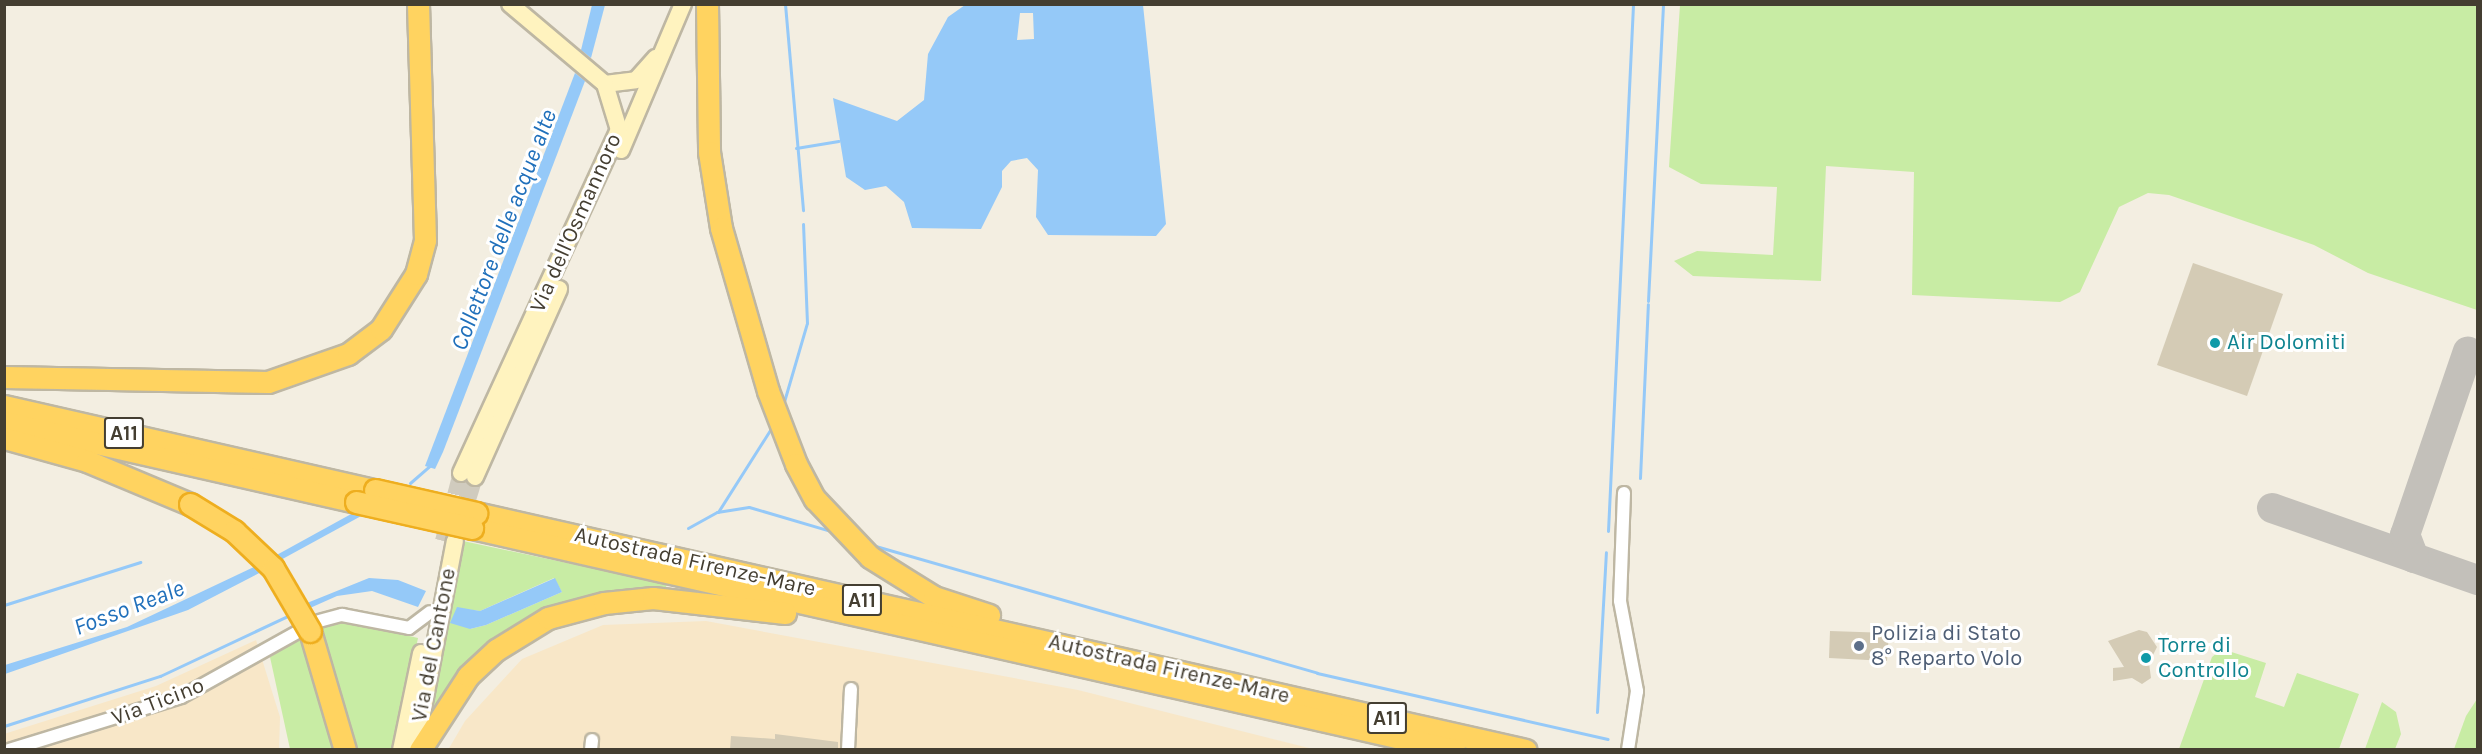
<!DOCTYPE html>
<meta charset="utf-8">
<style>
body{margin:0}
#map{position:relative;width:2482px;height:754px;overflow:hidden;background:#f3eee1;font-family:Karla,sans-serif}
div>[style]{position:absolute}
.commercial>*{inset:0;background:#f8e7c8}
.green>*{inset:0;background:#c8eca4}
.water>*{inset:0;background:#95c9f8}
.stream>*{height:3px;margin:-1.5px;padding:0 1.5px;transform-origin:1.5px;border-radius:1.5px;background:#95c9f8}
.taxiway>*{height:30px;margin:-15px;padding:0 15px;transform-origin:15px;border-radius:15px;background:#c3c0ba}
.building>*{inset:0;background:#d4cbb5}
.secondary-tunnel>*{height:16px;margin-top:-8px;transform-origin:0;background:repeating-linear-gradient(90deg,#d0cbbe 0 16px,transparent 0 24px)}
.roads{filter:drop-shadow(2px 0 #beb7a3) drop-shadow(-2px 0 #beb7a3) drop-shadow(0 2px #beb7a3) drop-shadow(0 -2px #beb7a3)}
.minor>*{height:12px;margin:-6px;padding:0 6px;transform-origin:6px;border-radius:6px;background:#fff}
.secondary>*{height:16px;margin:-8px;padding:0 8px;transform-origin:8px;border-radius:8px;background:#fff3bf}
.motorway>*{height:21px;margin:-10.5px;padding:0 10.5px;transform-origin:10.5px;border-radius:10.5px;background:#ffd360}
.bridges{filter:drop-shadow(2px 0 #eeae1f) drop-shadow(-2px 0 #eeae1f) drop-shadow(0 2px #eeae1f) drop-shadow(0 -2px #eeae1f)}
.motorway-bridge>*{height:21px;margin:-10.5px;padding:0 10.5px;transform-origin:10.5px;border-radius:10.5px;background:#ffd360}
.dots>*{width:16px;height:16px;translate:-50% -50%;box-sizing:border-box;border:3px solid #fff;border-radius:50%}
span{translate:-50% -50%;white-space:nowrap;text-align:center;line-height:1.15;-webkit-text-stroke:6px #fff;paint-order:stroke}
.shield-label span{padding:2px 4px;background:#fff;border:2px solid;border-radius:4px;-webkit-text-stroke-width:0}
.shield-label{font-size:21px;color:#443e31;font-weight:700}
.street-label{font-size:22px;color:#443e31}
.culture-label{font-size:22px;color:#0d838f}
.left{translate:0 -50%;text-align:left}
.service-label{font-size:22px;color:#4e5e75}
.water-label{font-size:24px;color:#2070bb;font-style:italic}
.frame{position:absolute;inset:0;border:6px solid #443e31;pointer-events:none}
</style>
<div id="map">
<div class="commercial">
<i style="clip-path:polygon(706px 621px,1078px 690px,1313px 749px,448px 750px,465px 721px,522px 659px,603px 625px)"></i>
<i style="clip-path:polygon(256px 640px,280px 717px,279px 749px,5px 749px,4px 734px,156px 686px)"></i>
</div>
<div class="green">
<i style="clip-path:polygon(1680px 5px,2477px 5px,2477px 310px,2368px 273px,2314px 245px,2169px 195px,2148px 193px,2119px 207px,2080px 292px,2060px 302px,1912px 295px,1914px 172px,1826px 166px,1821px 281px,1693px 276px,1674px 261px,1697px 251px,1773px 255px,1777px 187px,1701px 184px,1669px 167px)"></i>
<i style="clip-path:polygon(evenodd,463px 541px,667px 584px,666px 587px,595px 597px,460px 673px,428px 715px,463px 541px,554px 578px,562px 592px,486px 625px,470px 629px,457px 608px,480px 611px,554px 578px)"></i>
<i style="clip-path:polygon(336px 619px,418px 638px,395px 749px,352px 749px,318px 627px)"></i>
<i style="clip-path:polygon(303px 637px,339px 749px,290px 749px,270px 657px)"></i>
<i style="clip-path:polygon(2222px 649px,2266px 663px,2255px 697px,2284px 707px,2297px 673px,2359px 694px,2339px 749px,2179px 749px,2212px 657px)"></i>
<i style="clip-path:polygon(2477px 699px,2477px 749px,2454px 749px,2466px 716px)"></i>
<i style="clip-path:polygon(2382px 702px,2396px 712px,2401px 734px,2395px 749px,2365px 749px)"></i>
</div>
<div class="water">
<i style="clip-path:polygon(592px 5px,605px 5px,591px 58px,581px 50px)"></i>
<i style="clip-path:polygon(evenodd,965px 5px,1143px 5px,1166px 224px,1156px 236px,1048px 235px,1036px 217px,1038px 170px,1027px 158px,1011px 161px,1002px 171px,1002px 187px,981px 229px,912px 228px,904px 202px,886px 186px,865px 190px,846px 177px,833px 98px,897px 121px,924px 100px,928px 54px,948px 17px,965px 5px,1020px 13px,1033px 13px,1034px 39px,1017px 40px,1020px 13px)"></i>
<i style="clip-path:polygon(575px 73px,585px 81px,516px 262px,443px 452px,435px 469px,425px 466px)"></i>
<i style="clip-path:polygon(353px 513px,363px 515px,277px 562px,273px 557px)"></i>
<i style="clip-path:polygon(260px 564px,265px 570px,188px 610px,5px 674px,5px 665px,127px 627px)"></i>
<i style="clip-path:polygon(369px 578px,398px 580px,426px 591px,418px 607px,372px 591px,337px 596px,310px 608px,307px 603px)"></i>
<i style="clip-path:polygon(555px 578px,562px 592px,486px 625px,470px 629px,450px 623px,457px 607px,480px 611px)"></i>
</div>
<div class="stream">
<i style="left:785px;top:4px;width:207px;rotate:85deg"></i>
<i style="left:796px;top:148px;width:43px;rotate:-9.5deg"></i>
<i style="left:1648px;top:301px;width:297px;rotate:-87.1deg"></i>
<i style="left:783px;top:405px;width:85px;rotate:-73.7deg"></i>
<i style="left:807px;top:323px;width:99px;rotate:-92.3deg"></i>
<i style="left:1640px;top:478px;width:174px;rotate:-87.4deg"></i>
<i style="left:410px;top:483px;width:28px;rotate:-41deg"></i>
<i style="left:718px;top:512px;width:101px;rotate:-57.6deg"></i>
<i style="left:688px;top:528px;width:33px;rotate:-29deg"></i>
<i style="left:717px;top:512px;width:32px;rotate:-9deg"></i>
<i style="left:749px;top:507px;width:89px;rotate:16.4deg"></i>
<i style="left:1608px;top:531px;width:528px;rotate:-87.28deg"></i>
<i style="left:872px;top:545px;width:463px;rotate:16deg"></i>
<i style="left:1317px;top:673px;width:298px;rotate:12.8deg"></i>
<i style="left:4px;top:605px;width:143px;rotate:-17.5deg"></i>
<i style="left:1597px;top:712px;width:160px;rotate:-86.8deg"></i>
<i style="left:4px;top:726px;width:164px;rotate:-17.8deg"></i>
<i style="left:160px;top:676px;width:146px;rotate:-25.2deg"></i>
</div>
<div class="taxiway">
<i style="left:2272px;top:508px;width:218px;rotate:19.3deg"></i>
<i style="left:2414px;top:558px;width:25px;rotate:-111deg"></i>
<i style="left:2405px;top:535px;width:194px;rotate:-71.1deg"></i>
</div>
<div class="building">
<i style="clip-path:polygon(2193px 263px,2283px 294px,2247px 396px,2157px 365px)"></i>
<i style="clip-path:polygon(2139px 630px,2147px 632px,2157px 647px,2149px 663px,2151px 678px,2142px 684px,2132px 678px,2113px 681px,2113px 668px,2124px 667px,2108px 641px)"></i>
<i style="clip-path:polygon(1830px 631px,1889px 633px,1887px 661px,1829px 658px)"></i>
<i style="clip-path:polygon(775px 734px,838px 742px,838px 750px,730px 750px,731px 736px,775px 739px)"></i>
</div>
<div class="secondary-tunnel">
<i style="left:461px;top:522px;width:47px;rotate:-72.7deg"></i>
<i style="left:443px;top:541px;width:70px;rotate:-75.2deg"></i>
</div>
<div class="roads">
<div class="minor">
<i style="left:1624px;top:493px;width:108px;rotate:92.1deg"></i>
<i style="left:1620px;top:601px;width:92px;rotate:79.3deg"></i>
<i style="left:1637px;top:691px;width:60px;rotate:98.7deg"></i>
<i style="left:319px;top:621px;width:24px;rotate:-15deg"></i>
<i style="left:342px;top:615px;width:68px;rotate:11deg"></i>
<i style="left:409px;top:628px;width:26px;rotate:-37deg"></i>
<i style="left:9px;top:750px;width:180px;rotate:-17.1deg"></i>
<i style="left:181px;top:697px;width:134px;rotate:-29.1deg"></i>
<i style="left:591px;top:750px;width:10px;rotate:-84deg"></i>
<i style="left:848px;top:750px;width:61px;rotate:-87.2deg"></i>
</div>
<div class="secondary">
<i style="left:605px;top:84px;width:31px;rotate:-7deg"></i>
<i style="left:636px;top:80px;width:30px;rotate:-48deg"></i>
<i style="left:621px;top:150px;width:159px;rotate:-67deg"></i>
<i style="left:461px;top:473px;width:378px;rotate:-65.3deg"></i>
<i style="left:619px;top:130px;width:48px;rotate:-106.9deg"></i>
<i style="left:605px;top:84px;width:124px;rotate:-139.9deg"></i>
<i style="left:475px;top:477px;width:206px;rotate:-65.9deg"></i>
<i style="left:401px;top:750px;width:99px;rotate:-78.3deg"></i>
<i style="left:415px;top:750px;width:213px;rotate:-79.2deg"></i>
</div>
<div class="motorway">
<i style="left:707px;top:4px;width:148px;rotate:89.2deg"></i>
<i style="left:709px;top:152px;width:77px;rotate:81deg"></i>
<i style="left:721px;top:228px;width:170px;rotate:73.9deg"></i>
<i style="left:768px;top:391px;width:78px;rotate:69deg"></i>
<i style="left:796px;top:464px;width:40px;rotate:62deg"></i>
<i style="left:815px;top:499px;width:80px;rotate:46.5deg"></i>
<i style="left:870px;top:557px;width:75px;rotate:32deg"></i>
<i style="left:934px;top:597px;width:58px;rotate:18.1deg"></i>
<i style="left:4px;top:377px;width:264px;rotate:1.1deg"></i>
<i style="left:268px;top:382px;width:85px;rotate:-19.3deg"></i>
<i style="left:348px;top:354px;width:41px;rotate:-37.1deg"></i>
<i style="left:381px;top:329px;width:65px;rotate:-57.5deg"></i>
<i style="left:416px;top:274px;width:35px;rotate:-75deg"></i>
<i style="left:425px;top:240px;width:236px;rotate:-91.7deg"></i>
<i style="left:4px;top:406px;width:380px;rotate:12.8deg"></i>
<i style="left:4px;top:422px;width:361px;rotate:12.8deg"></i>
<i style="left:4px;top:438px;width:86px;rotate:15.5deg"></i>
<i style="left:87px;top:461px;width:112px;rotate:22.7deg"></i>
<i style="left:476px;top:513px;width:1076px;rotate:12.72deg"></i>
<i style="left:472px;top:528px;width:1007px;rotate:12.74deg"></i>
<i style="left:310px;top:631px;width:124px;rotate:73.6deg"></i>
<i style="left:420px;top:750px;width:88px;rotate:-57deg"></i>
<i style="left:468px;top:676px;width:38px;rotate:-43deg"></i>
<i style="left:496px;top:650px;width:61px;rotate:-31.6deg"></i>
<i style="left:548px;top:618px;width:58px;rotate:-15deg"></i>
<i style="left:604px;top:603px;width:49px;rotate:-5.8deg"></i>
<i style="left:653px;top:598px;width:133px;rotate:6.5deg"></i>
</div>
</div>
<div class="bridges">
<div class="motorway-bridge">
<i style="left:375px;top:490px;width:104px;rotate:12.8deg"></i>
<i style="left:356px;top:502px;width:119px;rotate:12.6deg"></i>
<i style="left:190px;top:504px;width:52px;rotate:31.5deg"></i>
<i style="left:234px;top:531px;width:54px;rotate:43.5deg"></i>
<i style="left:273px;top:568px;width:73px;rotate:59.6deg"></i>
</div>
</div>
<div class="dots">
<i style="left:2215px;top:343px;background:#0f9aa8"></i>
<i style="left:1859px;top:646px;background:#5c6f8a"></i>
<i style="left:2146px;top:658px;background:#0f9aa8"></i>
</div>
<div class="shield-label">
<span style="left:124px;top:433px">A11</span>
<span style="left:862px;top:600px">A11</span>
<span style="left:1387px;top:718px">A11</span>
</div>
<div class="street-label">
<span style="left:576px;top:223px;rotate:-66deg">Via dell'Osmannoro</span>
<span style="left:695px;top:562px;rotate:13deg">Autostrada Firenze-Mare</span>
<span style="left:434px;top:645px;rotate:-79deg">Via del Cantone</span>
<span style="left:1169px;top:669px;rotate:13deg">Autostrada Firenze-Mare</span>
<span style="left:158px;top:702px;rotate:-21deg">Via Ticino</span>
</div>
<div class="culture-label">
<span class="left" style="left:2227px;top:343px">Air Dolomiti</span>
<span class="left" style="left:2158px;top:658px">Torre di<br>Controllo</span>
</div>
<div class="service-label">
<span class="left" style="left:1871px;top:646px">Polizia di Stato<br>8° Reparto Volo</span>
</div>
<div class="water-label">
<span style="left:504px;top:230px;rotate:-69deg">Collettore delle acque alte</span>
<span style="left:129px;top:608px;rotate:-21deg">Fosso Reale</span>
</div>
<div class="frame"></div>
</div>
